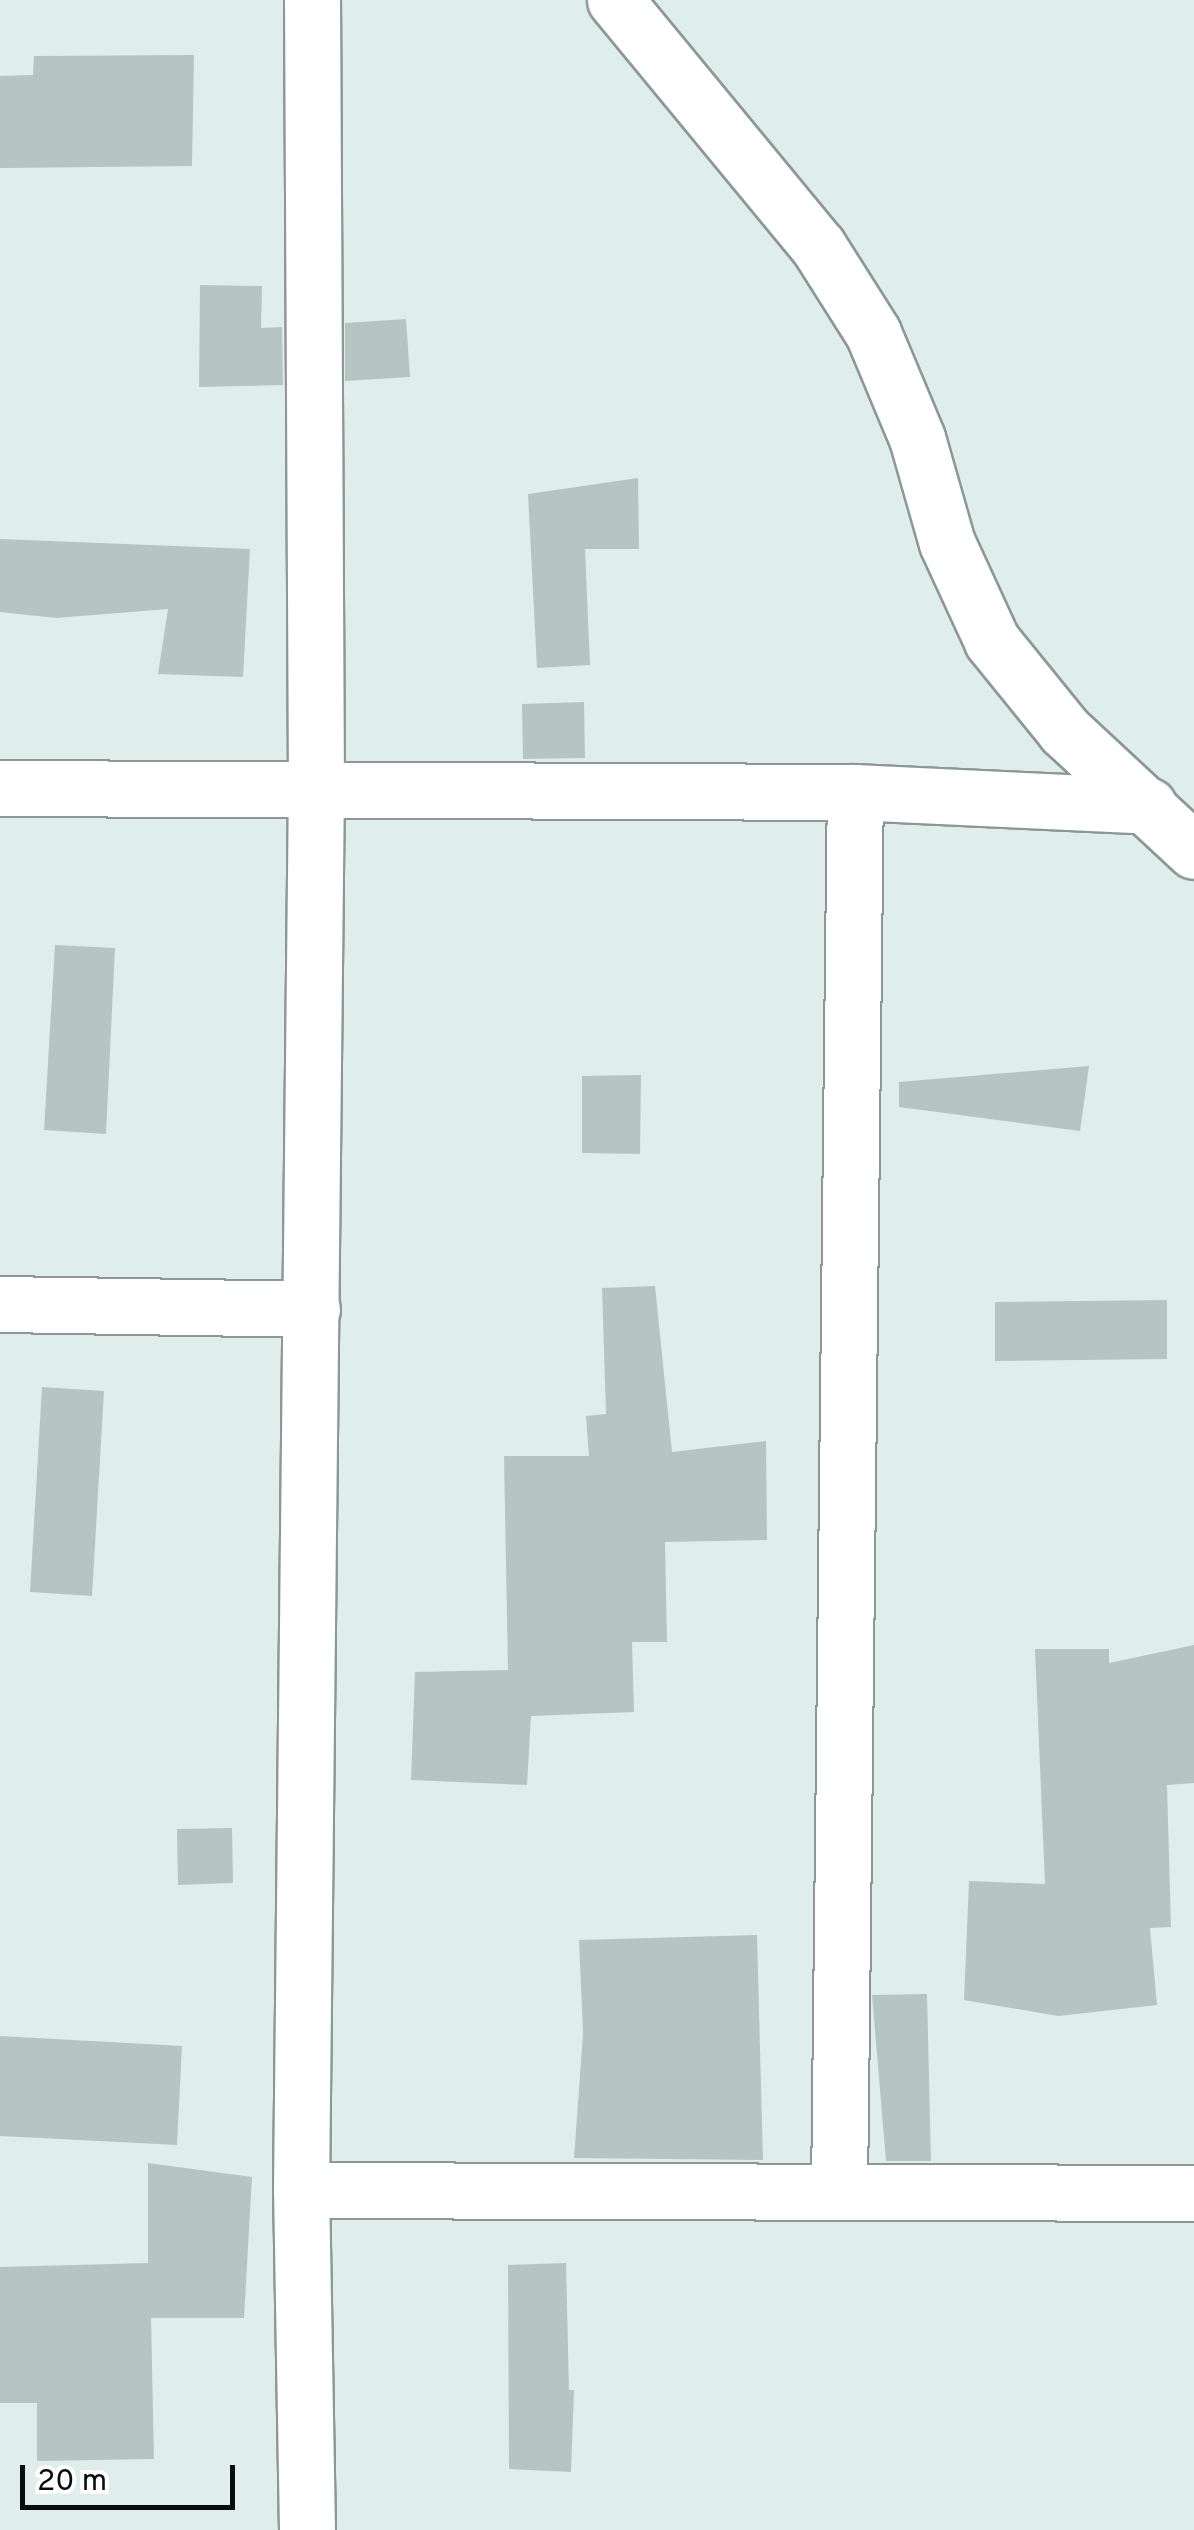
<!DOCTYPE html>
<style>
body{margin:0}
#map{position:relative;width:1194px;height:2530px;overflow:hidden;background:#dfeeeb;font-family:Overpass,sans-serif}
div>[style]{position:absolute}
.building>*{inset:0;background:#b6c5c2}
.roads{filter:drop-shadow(2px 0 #8b9996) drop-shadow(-2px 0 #8b9996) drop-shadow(0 2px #8b9996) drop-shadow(0 -2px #8b9996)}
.street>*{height:55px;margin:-27.5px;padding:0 27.5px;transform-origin:27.5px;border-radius:27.5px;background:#fff}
span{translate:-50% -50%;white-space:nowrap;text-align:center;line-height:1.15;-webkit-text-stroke:9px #fff;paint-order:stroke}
.scale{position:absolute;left:20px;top:2465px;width:215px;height:45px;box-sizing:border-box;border:5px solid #080d0c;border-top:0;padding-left:12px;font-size:30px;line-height:35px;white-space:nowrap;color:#080d0c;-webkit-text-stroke:8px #fff;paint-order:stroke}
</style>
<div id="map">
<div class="building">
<i style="clip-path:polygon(194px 55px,192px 166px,0 168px,0 76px,33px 75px,34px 56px)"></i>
<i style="clip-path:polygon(200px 285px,262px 286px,261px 328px,282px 327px,283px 385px,199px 387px)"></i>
<i style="clip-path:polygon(406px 319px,410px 377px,345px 381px,345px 323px)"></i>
<i style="clip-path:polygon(638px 478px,639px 549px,585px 549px,590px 665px,537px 668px,528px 494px)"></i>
<i style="clip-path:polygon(0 539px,250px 549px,243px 677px,158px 674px,168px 609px,56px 618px,0 612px)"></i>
<i style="clip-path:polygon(584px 702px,585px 758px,523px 759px,522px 704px)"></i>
<i style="clip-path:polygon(55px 945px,115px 948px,106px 1134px,44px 1130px)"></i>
<i style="clip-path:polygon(1089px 1066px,1080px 1131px,899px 1107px,899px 1082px)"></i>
<i style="clip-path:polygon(641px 1075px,640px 1154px,582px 1153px,582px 1076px)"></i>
<i style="clip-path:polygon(655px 1286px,672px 1452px,766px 1441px,767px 1540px,665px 1542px,667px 1642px,632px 1642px,634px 1712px,531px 1716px,527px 1785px,411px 1780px,415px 1672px,508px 1670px,504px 1456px,589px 1456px,586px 1416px,606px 1414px,602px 1288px)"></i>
<i style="clip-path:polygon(1167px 1300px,1167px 1359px,995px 1361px,995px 1302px)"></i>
<i style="clip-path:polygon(42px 1387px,104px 1391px,92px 1596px,30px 1592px)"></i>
<i style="clip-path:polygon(1194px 1645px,1194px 1783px,1167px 1785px,1171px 1927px,1150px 1928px,1157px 2005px,1058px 2016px,964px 2000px,969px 1881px,1045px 1884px,1035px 1649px,1109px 1649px,1109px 1663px)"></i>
<i style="clip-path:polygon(232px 1828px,233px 1883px,178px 1885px,177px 1829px)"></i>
<i style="clip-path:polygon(757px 1935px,763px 2160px,574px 2158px,583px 2034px,579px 1940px)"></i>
<i style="clip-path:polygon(927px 1994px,931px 2161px,886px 2161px,872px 1995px)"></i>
<i style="clip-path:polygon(0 2036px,182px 2046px,177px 2145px,0 2136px)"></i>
<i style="clip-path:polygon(148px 2163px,252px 2177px,244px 2318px,151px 2318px,154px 2459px,37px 2461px,37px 2403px,0 2403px,0 2267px,148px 2263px)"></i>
<i style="clip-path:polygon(566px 2263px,569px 2390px,574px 2390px,571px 2472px,509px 2469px,508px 2265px)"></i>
</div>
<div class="roads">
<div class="street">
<i style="left:615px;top:0;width:319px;rotate:50.5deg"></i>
<i style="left:818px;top:246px;width:103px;rotate:57.7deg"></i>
<i style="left:873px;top:333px;width:114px;rotate:67.3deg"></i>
<i style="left:917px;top:438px;width:109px;rotate:74.1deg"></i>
<i style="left:947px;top:543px;width:108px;rotate:65.3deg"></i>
<i style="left:992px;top:641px;width:116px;rotate:51deg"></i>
<i style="left:1065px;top:731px;width:176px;rotate:42.9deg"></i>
<i style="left:0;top:788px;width:855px;rotate:0.27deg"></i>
<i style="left:855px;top:792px;width:294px;rotate:2.7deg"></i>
<i style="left:0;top:1304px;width:312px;rotate:0.9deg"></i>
<i style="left:301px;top:2190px;width:893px;rotate:0.19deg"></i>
<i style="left:839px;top:2192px;width:1400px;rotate:-89.35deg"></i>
<i style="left:307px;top:2530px;width:340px;rotate:-91deg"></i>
<i style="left:301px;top:2190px;width:1403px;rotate:-89.39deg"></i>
<i style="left:316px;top:787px;width:787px;rotate:-90.29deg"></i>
</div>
</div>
<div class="scale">20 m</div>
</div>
